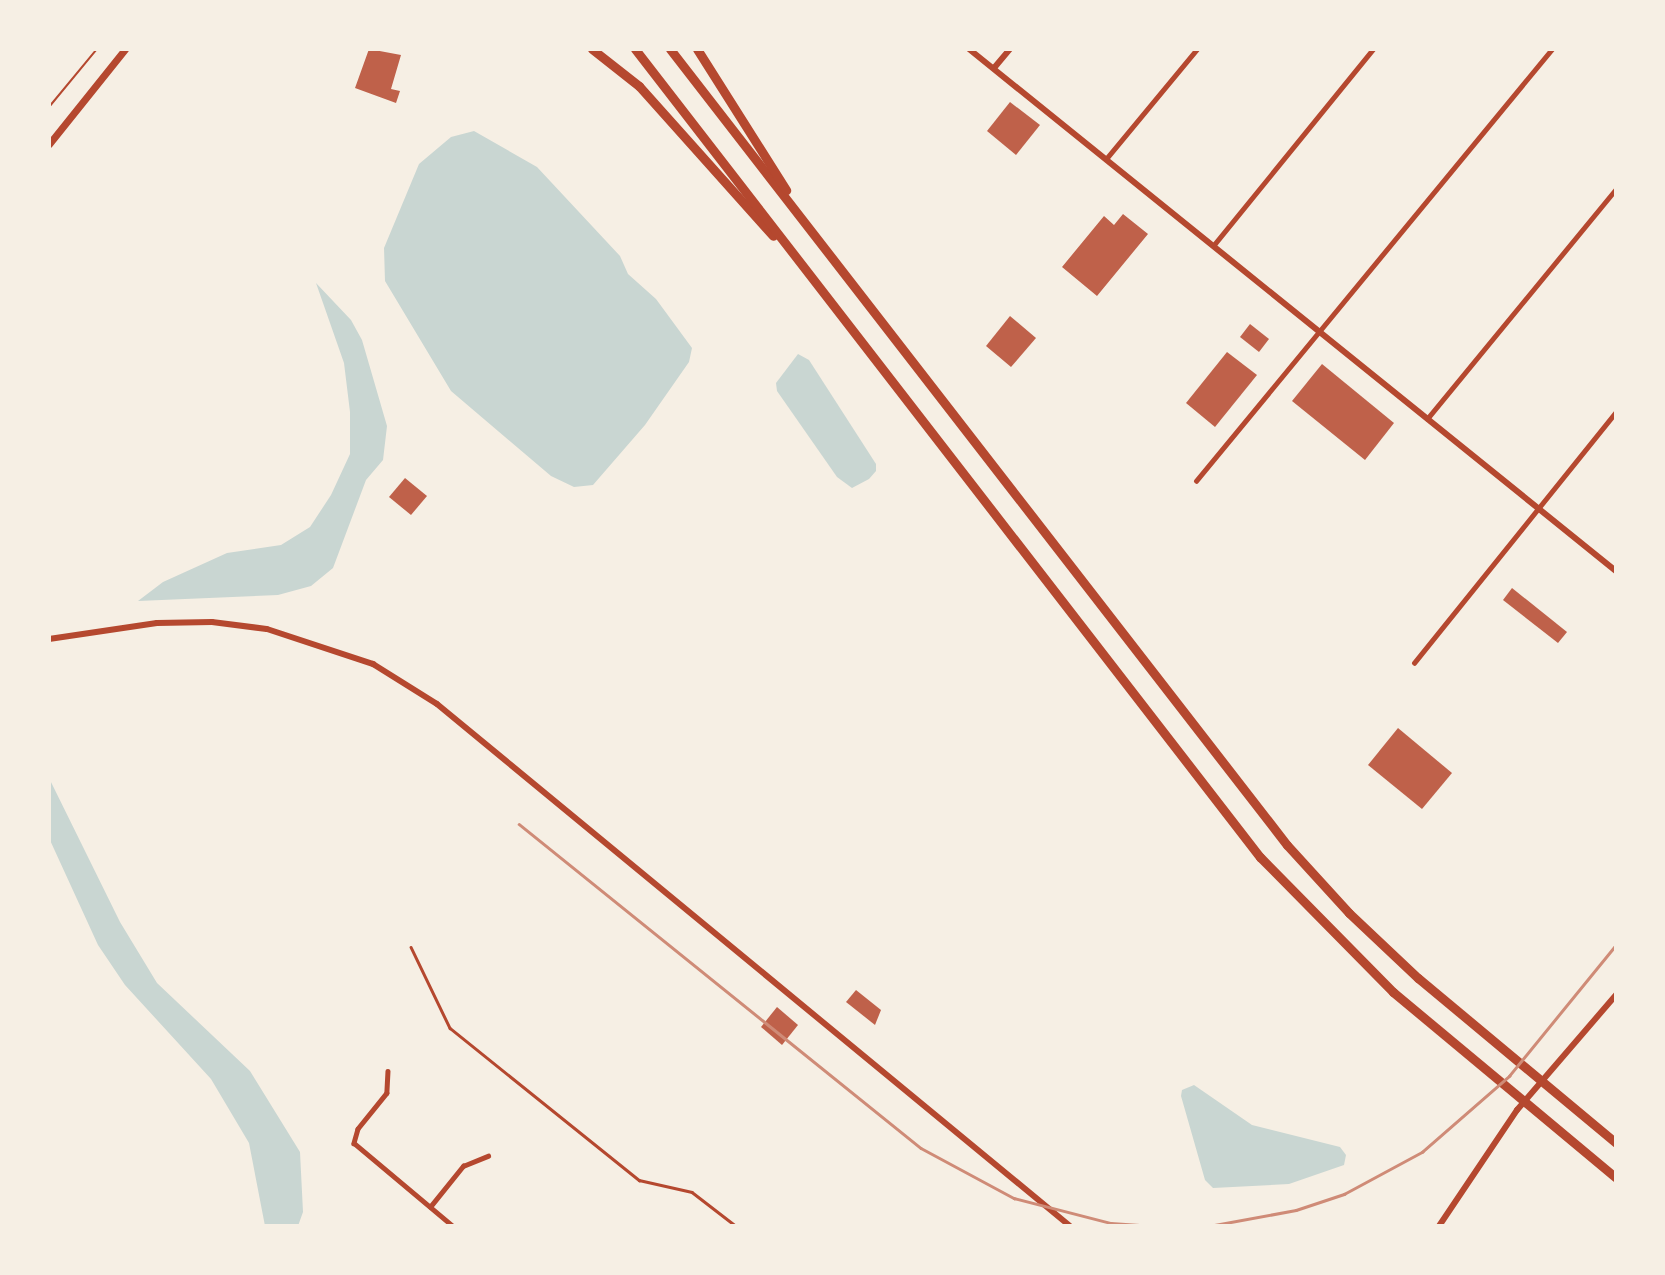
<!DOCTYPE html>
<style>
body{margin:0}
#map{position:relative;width:1665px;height:1275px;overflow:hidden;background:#f6efe4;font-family:Barlow,sans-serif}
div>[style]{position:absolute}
.water>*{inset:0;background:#c9d6d2}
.building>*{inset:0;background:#bf614a}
.path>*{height:2px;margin:-1px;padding:0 1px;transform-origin:1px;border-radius:1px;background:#b5482f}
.service>*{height:2.5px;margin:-1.25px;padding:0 1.25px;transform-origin:1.25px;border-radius:1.25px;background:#b5482f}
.minor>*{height:4.5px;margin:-2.25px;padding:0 2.25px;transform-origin:2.25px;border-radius:2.25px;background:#b5482f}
.tertiary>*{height:6px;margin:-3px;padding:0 3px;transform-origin:3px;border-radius:3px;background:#b5482f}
.secondary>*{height:6px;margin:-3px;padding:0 3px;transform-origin:3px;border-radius:3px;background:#b5482f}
.primary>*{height:7px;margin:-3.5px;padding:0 3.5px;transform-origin:3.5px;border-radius:3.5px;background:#b5482f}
.motorway>*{height:9px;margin:-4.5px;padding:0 4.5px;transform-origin:4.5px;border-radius:4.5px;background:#b5482f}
.rail>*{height:2.5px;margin:-1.25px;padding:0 1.25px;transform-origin:1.25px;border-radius:1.25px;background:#cf8b77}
span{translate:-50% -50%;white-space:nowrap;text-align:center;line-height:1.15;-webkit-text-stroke:7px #f6efe4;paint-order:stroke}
.frame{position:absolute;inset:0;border:51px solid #f6efe4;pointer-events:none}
</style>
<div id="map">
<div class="water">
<i style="clip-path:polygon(474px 131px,537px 167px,620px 256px,628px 274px,656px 299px,692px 348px,689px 362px,645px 425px,593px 485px,574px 487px,551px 476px,451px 391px,385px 281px,384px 248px,419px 164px,451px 137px)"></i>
<i style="clip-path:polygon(316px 283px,351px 320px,362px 340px,387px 426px,383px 460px,366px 480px,333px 568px,311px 586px,278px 595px,138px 601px,163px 582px,227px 553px,281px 545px,310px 527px,331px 495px,350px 454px,350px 412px,344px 363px)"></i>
<i style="clip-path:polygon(798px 354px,809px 360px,876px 464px,876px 471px,869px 479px,852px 488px,837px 477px,777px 391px,776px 383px)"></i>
<i style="clip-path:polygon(49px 778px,120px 922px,157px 983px,250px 1071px,300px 1152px,303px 1212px,298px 1226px,265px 1226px,249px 1143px,211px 1079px,125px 985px,98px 945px,49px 838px)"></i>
<i style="clip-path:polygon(1194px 1085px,1252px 1125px,1340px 1147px,1346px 1155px,1344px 1165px,1289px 1184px,1213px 1188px,1205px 1180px,1181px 1096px,1182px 1090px)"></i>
</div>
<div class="building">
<i style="clip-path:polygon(369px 49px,401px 55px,391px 89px,400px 91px,396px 103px,355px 88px)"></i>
<i style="clip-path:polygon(1010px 102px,1040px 125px,1016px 155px,987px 131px)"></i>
<i style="clip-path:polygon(1123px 214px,1148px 234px,1097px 296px,1062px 267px,1104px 216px,1114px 225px)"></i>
<i style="clip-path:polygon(1010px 316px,1036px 338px,1011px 367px,986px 346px)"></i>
<i style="clip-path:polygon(1250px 324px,1269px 339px,1259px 352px,1240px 337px)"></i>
<i style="clip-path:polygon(1227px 352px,1257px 375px,1215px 427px,1186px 403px)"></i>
<i style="clip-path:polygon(1322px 364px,1394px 423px,1365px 460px,1292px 401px)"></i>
<i style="clip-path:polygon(405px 478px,427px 496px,411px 515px,389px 497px)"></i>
<i style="clip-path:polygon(1512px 588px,1567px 632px,1558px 643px,1503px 600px)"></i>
<i style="clip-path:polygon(1398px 728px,1452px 773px,1422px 809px,1368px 765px)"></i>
<i style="clip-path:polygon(856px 990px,881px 1010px,875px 1025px,846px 1002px)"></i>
<i style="clip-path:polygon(777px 1007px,798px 1025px,782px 1045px,761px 1027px)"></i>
</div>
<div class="path">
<i style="left:49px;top:107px;width:75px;rotate:-50.4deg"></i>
</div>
<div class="service">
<i style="left:411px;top:947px;width:90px;rotate:64.3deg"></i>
<i style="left:450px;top:1028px;width:243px;rotate:38.8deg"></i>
<i style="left:639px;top:1180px;width:54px;rotate:12.8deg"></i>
<i style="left:692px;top:1192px;width:56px;rotate:37.7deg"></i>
</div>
<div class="minor">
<i style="left:1106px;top:159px;width:143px;rotate:-50.4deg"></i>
<i style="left:1213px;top:246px;width:254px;rotate:-50.9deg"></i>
<i style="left:1427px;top:419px;width:298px;rotate:-50.6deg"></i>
<i style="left:1196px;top:481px;width:560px;rotate:-50.51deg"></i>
<i style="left:1414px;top:663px;width:322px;rotate:-51.2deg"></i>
<i style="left:388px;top:1071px;width:22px;rotate:93deg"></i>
<i style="left:387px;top:1093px;width:46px;rotate:128.9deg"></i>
<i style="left:358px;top:1129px;width:15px;rotate:106deg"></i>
<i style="left:354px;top:1143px;width:129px;rotate:40deg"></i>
<i style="left:430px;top:1207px;width:53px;rotate:-51.2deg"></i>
<i style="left:463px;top:1166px;width:27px;rotate:-22deg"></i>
</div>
<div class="tertiary">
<i style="left:994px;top:68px;width:25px;rotate:-50deg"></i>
</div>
<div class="secondary">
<i style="left:969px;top:49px;width:831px;rotate:38.9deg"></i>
<i style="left:49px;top:639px;width:109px;rotate:-8.4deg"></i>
<i style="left:157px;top:623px;width:55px;rotate:-1deg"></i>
<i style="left:212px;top:622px;width:55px;rotate:7.3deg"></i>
<i style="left:267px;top:629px;width:112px;rotate:18.3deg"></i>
<i style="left:373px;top:664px;width:75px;rotate:32deg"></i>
<i style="left:437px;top:704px;width:820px;rotate:39.51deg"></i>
<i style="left:1439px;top:1226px;width:140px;rotate:-56.1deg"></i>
<i style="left:1517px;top:1110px;width:152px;rotate:-49.3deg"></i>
</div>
<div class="primary">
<i style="left:49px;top:144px;width:122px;rotate:-51.3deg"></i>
</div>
<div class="motorway">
<i style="left:592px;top:49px;width:60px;rotate:38.2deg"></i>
<i style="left:639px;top:86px;width:201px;rotate:48.2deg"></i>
<i style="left:635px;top:49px;width:1022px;rotate:52.28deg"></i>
<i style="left:1260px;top:857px;width:190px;rotate:45.4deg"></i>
<i style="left:1393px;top:992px;width:290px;rotate:39.8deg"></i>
<i style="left:670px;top:49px;width:1007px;rotate:52.22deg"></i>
<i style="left:1287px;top:845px;width:92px;rotate:47.6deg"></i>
<i style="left:1349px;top:913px;width:95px;rotate:43.3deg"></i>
<i style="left:1418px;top:978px;width:258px;rotate:39.8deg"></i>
<i style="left:697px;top:49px;width:167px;rotate:57.7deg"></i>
</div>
<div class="rail">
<i style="left:519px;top:824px;width:516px;rotate:38.87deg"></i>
<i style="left:921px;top:1148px;width:106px;rotate:28.3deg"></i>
<i style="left:1014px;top:1198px;width:100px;rotate:14.5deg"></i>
<i style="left:1111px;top:1223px;width:39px;rotate:4deg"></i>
<i style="left:1209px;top:1226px;width:88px;rotate:-10.4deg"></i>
<i style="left:1296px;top:1210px;width:51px;rotate:-18.4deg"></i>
<i style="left:1344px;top:1194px;width:89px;rotate:-28.3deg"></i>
<i style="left:1422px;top:1152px;width:116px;rotate:-41.1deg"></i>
<i style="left:1509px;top:1076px;width:169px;rotate:-50.8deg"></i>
</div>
<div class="frame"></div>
</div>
